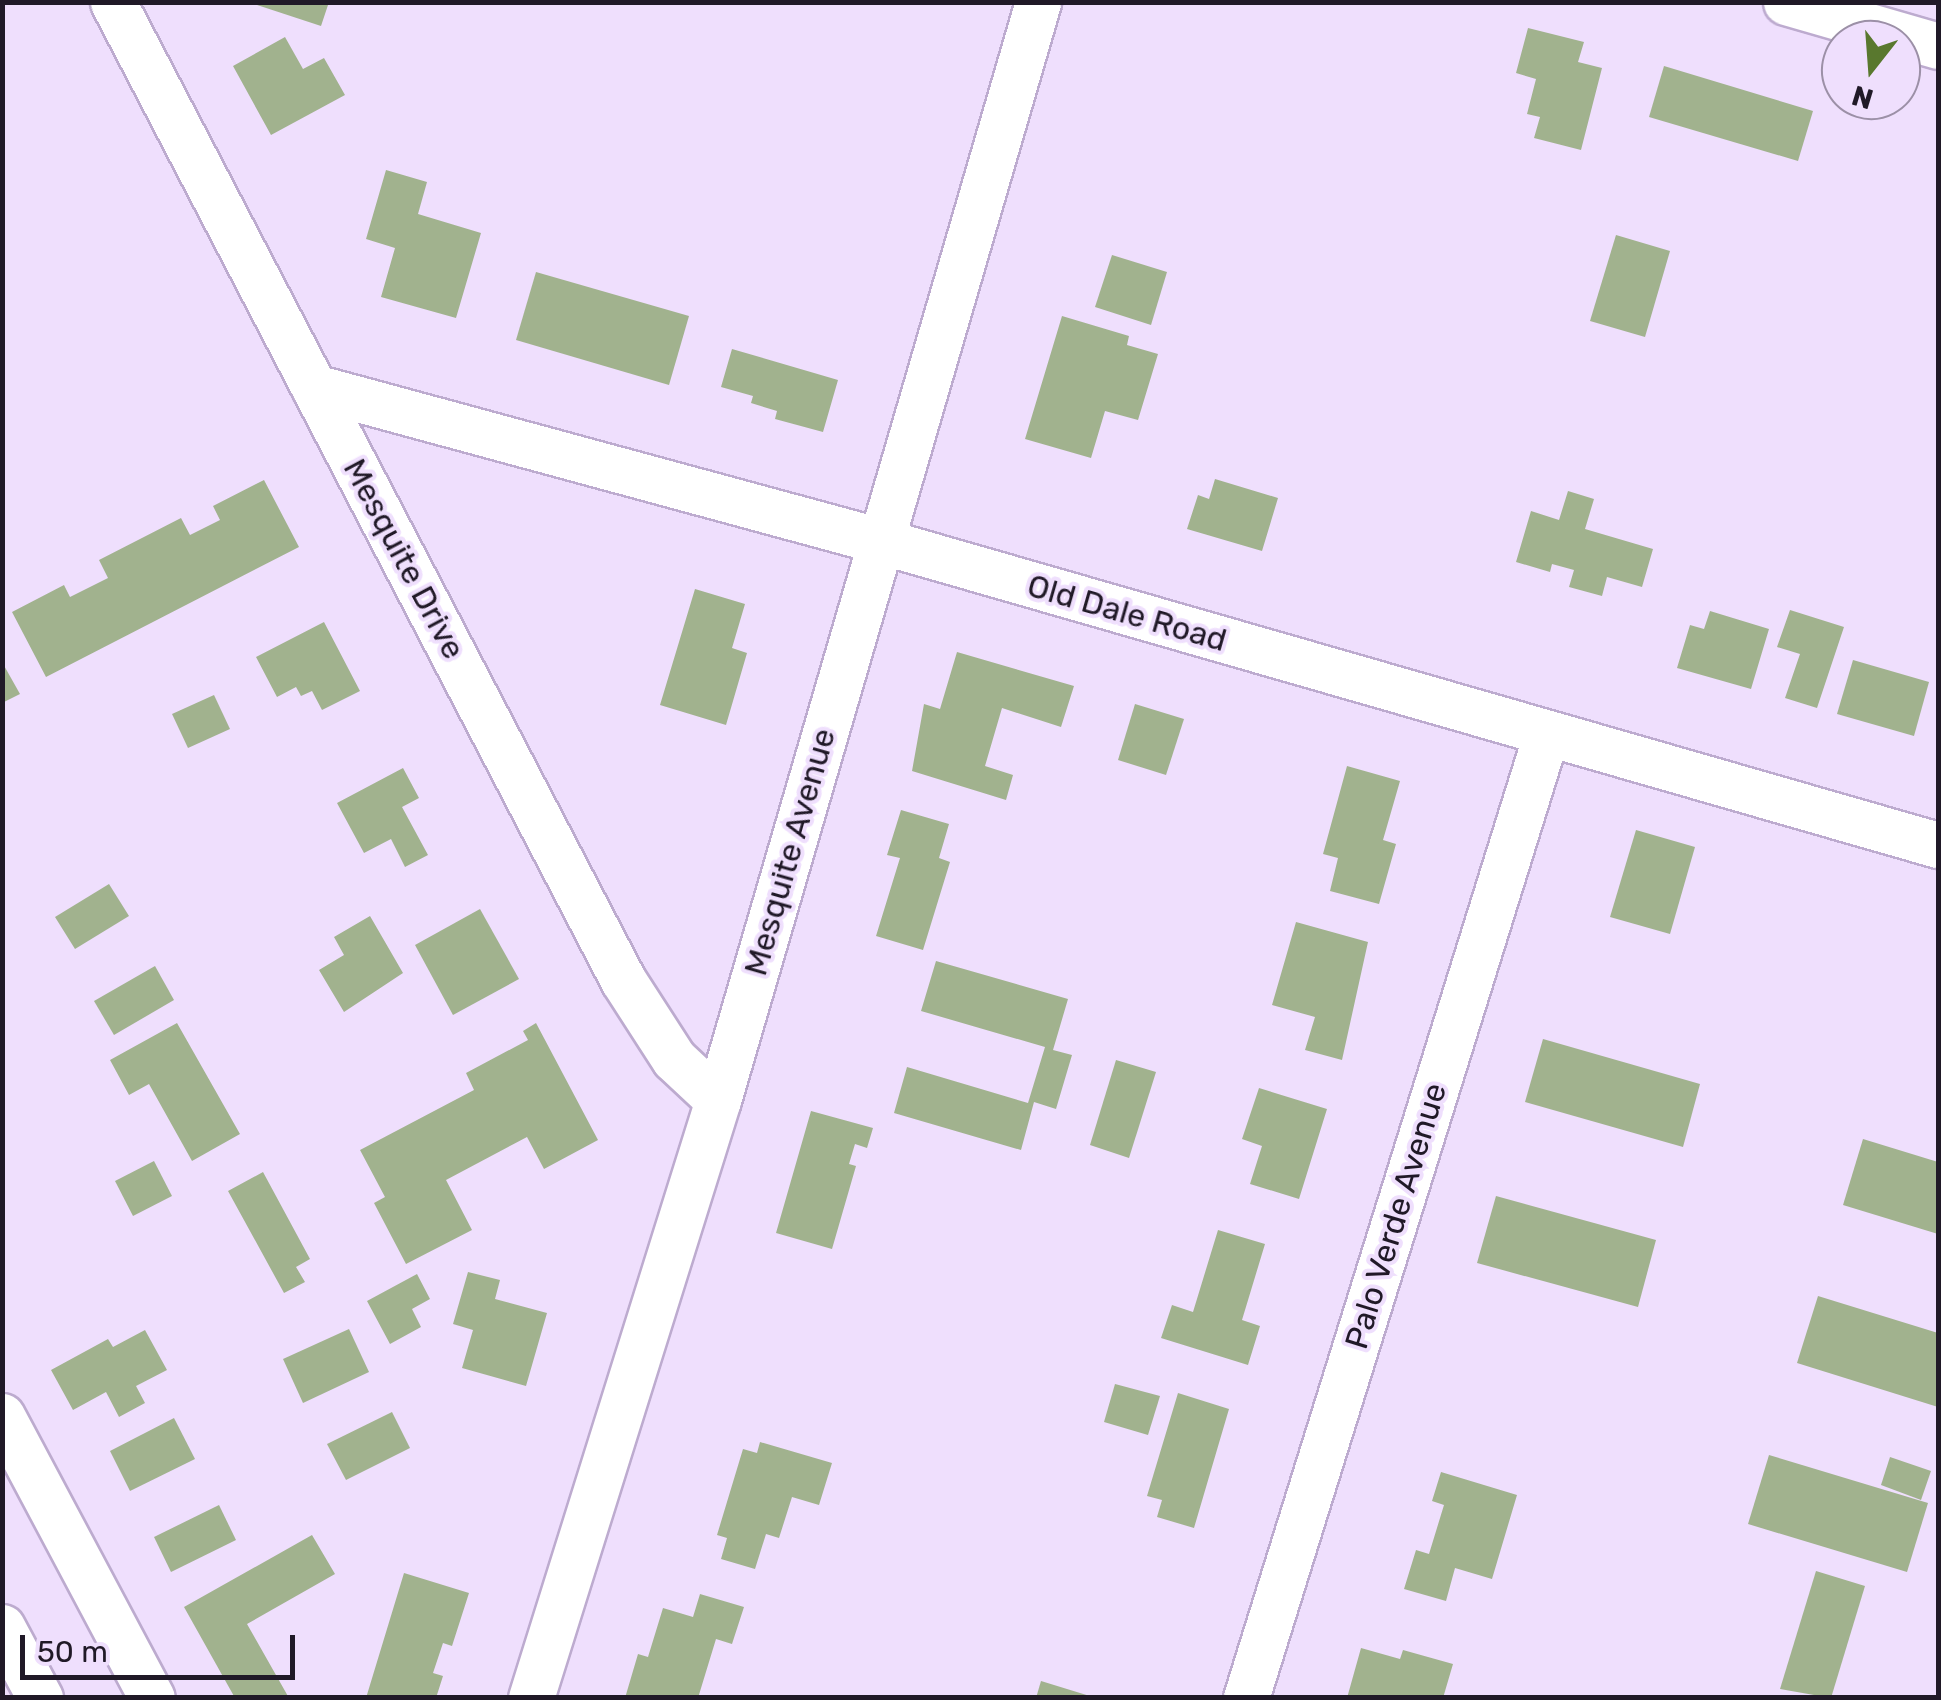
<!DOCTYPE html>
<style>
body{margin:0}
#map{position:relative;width:1941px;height:1700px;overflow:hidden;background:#efdffd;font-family:Rubik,sans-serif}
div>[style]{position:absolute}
.building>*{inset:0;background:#a1b28e}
.roads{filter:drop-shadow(2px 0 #bdabcf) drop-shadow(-2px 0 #bdabcf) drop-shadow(0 2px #bdabcf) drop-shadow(0 -2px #bdabcf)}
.minor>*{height:45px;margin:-22.5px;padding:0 22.5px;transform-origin:22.5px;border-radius:22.5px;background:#fff}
span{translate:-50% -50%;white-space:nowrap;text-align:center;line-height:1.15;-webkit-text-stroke:8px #efdffd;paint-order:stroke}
.street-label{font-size:32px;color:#201927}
.frame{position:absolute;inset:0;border:5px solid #201927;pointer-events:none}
.north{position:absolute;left:1821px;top:20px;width:100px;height:100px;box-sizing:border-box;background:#efdffd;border:2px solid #9c90a7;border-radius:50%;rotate:197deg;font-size:28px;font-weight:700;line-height:40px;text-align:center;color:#201927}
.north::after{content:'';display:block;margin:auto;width:35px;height:45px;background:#59782e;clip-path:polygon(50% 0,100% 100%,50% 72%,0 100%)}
.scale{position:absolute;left:20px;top:1635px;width:275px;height:45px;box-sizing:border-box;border:5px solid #201927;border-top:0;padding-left:12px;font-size:30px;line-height:35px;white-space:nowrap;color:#201927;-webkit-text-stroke:8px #efdffd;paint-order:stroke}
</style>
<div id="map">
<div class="building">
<i style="clip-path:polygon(248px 2px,329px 2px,321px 26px)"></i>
<i style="clip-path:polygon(1528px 28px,1584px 42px,1578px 62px,1602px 68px,1581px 150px,1534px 138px,1540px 117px,1527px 114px,1536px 79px,1516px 73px)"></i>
<i style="clip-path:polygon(285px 37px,303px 69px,324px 58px,345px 95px,271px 135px,233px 66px)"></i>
<i style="clip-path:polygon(1664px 66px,1813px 111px,1798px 161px,1649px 117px)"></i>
<i style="clip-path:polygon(386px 170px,427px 182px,418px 214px,481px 233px,456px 318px,381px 297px,395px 248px,366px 239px)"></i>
<i style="clip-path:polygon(1616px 235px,1670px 251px,1645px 337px,1590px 321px)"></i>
<i style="clip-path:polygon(1112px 255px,1167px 272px,1151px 325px,1095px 307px)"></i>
<i style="clip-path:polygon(536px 272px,689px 316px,669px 385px,516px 340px)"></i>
<i style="clip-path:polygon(1062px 316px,1129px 336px,1127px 345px,1158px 354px,1138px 420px,1105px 411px,1091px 458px,1025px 439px)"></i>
<i style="clip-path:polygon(732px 349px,838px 380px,823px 432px,775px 419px,777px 411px,751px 403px,753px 396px,721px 387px)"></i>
<i style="clip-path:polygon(1215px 479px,1278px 498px,1262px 551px,1187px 529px,1198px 495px,1209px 499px)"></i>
<i style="clip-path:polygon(264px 480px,299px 547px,46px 677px,12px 612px,64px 585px,70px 597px,108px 578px,99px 560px,181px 518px,190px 535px,220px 520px,213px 506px)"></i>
<i style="clip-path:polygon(1568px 491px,1594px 499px,1585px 529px,1653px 549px,1642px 587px,1607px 577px,1602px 596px,1569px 587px,1574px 570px,1552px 564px,1550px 572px,1516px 562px,1531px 511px,1559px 520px)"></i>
<i style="clip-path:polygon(695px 589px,745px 604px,732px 648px,747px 653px,726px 725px,660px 705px)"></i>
<i style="clip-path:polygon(1790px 610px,1844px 627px,1817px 708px,1785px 698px,1800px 654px,1777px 647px)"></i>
<i style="clip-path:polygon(1710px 611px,1769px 629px,1751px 689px,1677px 668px,1690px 625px,1704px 629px)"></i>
<i style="clip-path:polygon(324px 622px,360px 691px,322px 710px,312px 691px,301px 696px,296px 687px,277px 697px,256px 657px)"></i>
<i style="clip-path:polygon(957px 652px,1074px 686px,1061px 727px,1002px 708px,985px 766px,1013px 775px,1006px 800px,912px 771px,924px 704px,940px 709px)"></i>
<i style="clip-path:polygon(1853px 660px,1929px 682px,1914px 736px,1837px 714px)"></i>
<i style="clip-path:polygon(2px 662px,20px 694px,2px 703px)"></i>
<i style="clip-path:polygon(214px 695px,230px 729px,188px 748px,172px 714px)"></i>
<i style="clip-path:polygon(1135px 704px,1184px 719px,1166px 775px,1118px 760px)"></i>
<i style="clip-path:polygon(1347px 766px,1400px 781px,1383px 840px,1396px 844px,1379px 904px,1330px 891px,1338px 858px,1323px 854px)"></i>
<i style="clip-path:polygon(403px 768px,419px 798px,402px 807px,428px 855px,405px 867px,391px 839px,364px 853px,337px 803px)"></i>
<i style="clip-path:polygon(901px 810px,949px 824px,939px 858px,950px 862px,923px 950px,876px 936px,900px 858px,887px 855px)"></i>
<i style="clip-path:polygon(1636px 830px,1695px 847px,1670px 934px,1610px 917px)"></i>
<i style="clip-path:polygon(109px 884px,129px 916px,75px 949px,55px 917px)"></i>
<i style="clip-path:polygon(480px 909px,519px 979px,453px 1015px,415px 945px)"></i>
<i style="clip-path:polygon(370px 916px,403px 973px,344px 1012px,319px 970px,344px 955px,334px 937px)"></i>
<i style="clip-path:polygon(1296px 922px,1368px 942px,1342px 1060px,1305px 1050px,1315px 1017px,1272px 1005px)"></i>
<i style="clip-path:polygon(936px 961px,1068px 999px,1053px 1050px,1072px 1055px,1056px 1109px,1034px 1102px,1021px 1150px,894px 1113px,907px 1067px,1028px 1103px,1045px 1047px,921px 1011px)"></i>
<i style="clip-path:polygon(155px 966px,174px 1000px,114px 1035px,94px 1001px)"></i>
<i style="clip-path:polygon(177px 1023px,240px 1134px,192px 1161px,149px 1084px,129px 1095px,110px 1060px)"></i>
<i style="clip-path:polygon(536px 1023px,598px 1140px,544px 1169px,527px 1137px,446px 1180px,472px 1230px,406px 1264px,374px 1203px,385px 1197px,360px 1150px,474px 1090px,466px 1073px,528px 1040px,523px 1031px)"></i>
<i style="clip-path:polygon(1543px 1039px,1700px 1084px,1683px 1147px,1525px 1102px)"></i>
<i style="clip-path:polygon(1116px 1060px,1156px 1072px,1129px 1158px,1090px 1145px)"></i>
<i style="clip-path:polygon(1259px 1088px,1327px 1109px,1299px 1199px,1250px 1184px,1262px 1146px,1242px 1139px)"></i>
<i style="clip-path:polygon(811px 1111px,873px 1128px,867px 1148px,855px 1144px,849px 1164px,856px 1166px,832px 1249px,776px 1233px)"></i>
<i style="clip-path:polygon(1863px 1139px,1938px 1162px,1938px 1234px,1843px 1205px)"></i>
<i style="clip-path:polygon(154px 1161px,172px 1196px,133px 1216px,115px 1181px)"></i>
<i style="clip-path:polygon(263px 1172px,310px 1259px,296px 1267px,305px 1282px,284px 1293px,228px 1191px)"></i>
<i style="clip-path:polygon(1496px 1196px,1656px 1240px,1638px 1307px,1477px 1263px)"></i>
<i style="clip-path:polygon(1218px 1230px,1265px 1244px,1242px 1320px,1260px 1326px,1248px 1365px,1161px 1338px,1172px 1305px,1193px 1312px)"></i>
<i style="clip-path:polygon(468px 1272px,500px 1280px,495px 1299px,547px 1313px,526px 1386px,462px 1368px,473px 1330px,453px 1324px)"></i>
<i style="clip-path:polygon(417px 1274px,430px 1299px,412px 1309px,421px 1327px,390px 1344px,367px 1301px)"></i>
<i style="clip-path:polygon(1818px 1296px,1938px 1333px,1938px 1407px,1797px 1363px)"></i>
<i style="clip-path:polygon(349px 1329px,369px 1372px,303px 1403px,283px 1359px)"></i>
<i style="clip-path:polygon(145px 1330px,167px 1370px,136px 1386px,145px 1403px,119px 1417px,106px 1392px,73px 1410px,51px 1370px,108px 1339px,113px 1347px)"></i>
<i style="clip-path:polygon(1115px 1384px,1160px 1396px,1148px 1435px,1104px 1422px)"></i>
<i style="clip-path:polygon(1178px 1393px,1229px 1409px,1194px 1528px,1157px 1517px,1162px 1500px,1147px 1496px)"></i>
<i style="clip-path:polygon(392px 1412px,410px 1448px,346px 1480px,327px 1444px)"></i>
<i style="clip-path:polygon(174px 1418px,195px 1459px,130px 1491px,110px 1451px)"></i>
<i style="clip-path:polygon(760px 1442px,832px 1463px,819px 1505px,792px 1497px,779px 1538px,766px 1534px,755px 1569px,721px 1559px,727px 1538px,717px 1535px,743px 1449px,757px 1453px)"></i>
<i style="clip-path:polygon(1769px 1455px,1928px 1503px,1907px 1572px,1748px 1524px)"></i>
<i style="clip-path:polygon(1890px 1457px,1931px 1471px,1921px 1500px,1881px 1485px)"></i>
<i style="clip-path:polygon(1441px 1472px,1517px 1495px,1492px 1579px,1455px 1568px,1446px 1601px,1404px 1589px,1416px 1550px,1429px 1554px,1444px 1505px,1432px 1501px)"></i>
<i style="clip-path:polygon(219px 1505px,236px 1540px,171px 1572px,154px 1537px)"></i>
<i style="clip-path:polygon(312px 1535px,335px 1574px,247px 1624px,289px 1698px,235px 1698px,184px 1607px)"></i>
<i style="clip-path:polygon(1816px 1571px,1865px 1586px,1831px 1698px,1780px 1689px)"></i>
<i style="clip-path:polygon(404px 1573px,469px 1593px,452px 1646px,443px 1643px,433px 1673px,443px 1676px,436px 1698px,366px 1698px)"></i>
<i style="clip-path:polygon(700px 1594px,744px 1607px,732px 1644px,716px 1639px,698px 1698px,625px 1698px,638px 1654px,648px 1657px,663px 1608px,693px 1617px)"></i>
<i style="clip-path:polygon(1361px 1648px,1400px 1659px,1403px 1650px,1453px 1664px,1443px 1698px,1347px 1698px)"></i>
<i style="clip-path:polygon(1041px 1681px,1093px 1697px,1093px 1698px,1036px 1698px)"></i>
</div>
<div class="roads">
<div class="minor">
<i style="left:113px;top:2px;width:1103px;rotate:62.46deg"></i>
<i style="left:623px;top:980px;width:94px;rotate:57.2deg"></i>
<i style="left:674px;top:1059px;width:60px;rotate:43deg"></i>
<i style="left:1786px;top:2px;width:158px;rotate:16.1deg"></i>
<i style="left:314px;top:387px;width:588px;rotate:15.2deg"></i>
<i style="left:881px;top:541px;width:1100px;rotate:16.05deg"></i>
<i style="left:2px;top:1416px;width:319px;rotate:62deg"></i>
<i style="left:2px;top:1627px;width:81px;rotate:61.8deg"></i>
<i style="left:531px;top:1698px;width:627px;rotate:-72.64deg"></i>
<i style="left:718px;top:1100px;width:1144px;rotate:-73.75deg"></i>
<i style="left:1246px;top:1698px;width:1009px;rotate:-72.7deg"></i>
</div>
</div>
<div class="street-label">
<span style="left:404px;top:559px;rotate:62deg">Mesquite Drive</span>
<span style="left:1127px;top:613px;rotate:16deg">Old Dale Road</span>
<span style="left:790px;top:852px;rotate:-74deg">Mesquite Avenue</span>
<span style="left:1396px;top:1216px;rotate:-73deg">Palo Verde Avenue</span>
</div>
<div class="frame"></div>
<div class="north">N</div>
<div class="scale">50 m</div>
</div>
